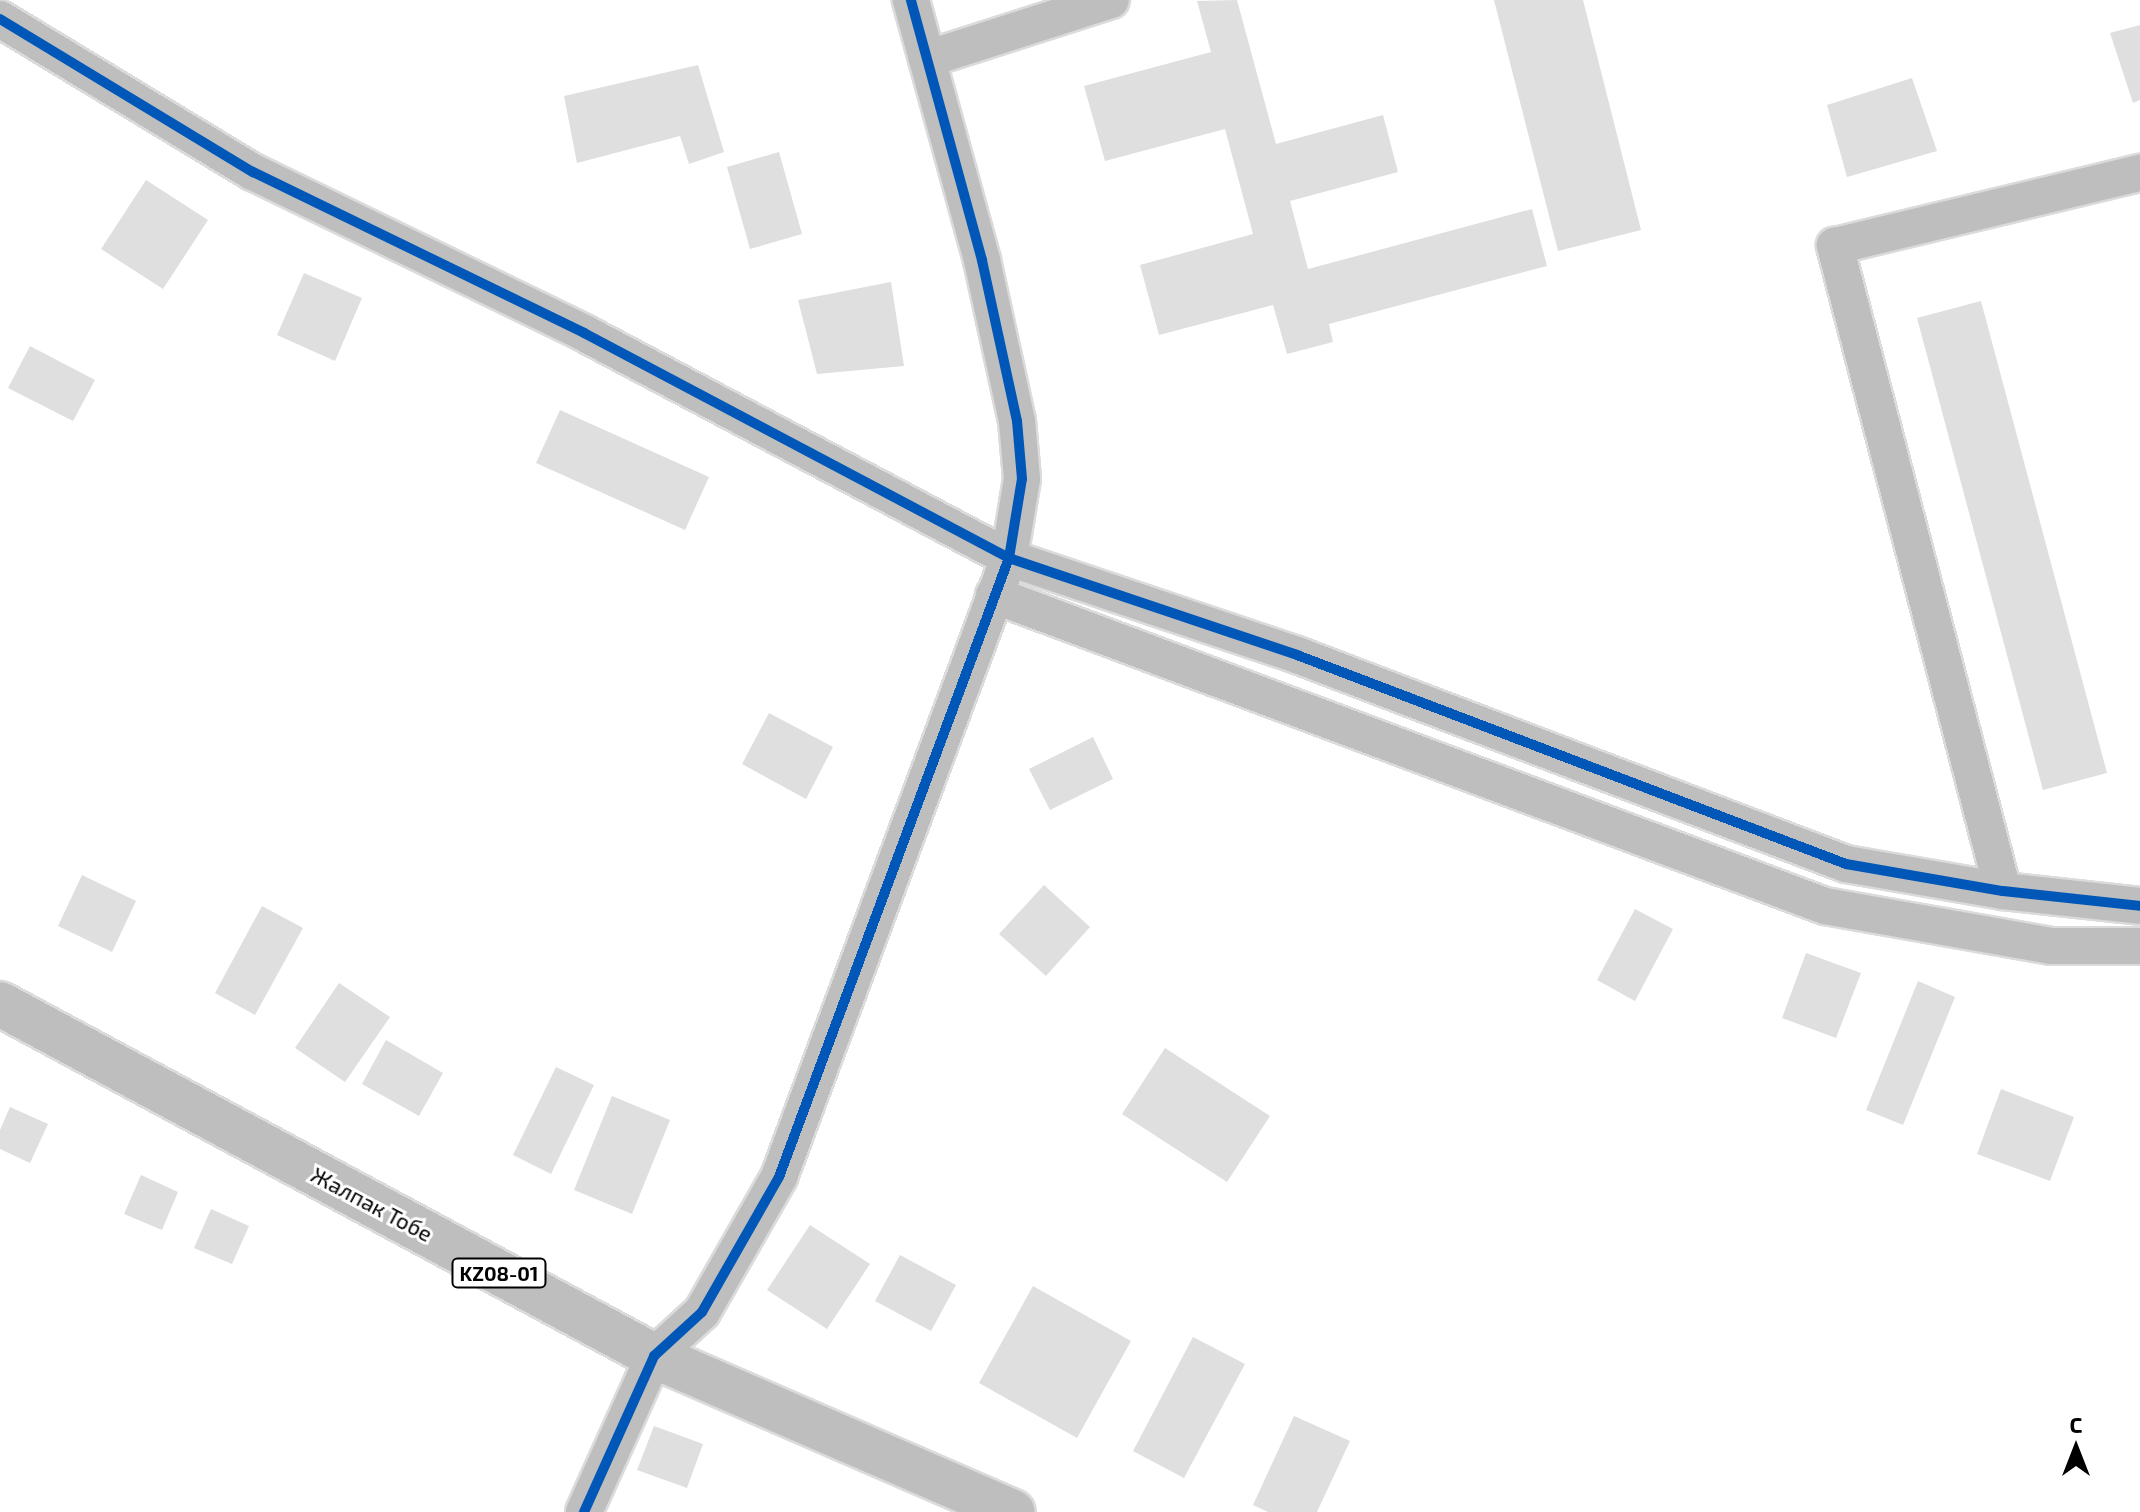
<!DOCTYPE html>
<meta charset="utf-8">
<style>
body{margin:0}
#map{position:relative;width:2140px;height:1512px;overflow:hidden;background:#fff;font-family:"Exo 2",sans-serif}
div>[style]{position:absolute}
.building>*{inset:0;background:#dfdfdf}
.roads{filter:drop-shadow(2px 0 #dbdbdb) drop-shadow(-2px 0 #dbdbdb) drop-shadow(0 2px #dbdbdb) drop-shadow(0 -2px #dbdbdb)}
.minor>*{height:36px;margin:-18px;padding:0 18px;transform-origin:18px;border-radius:18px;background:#bebebe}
.primary>*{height:44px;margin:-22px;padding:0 22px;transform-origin:22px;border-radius:22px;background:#bebebe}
.cycleway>*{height:10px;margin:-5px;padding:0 5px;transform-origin:5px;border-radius:5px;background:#0057b8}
span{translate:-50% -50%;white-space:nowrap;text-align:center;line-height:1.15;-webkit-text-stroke:6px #fff;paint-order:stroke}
.shield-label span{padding:2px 6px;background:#fff;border:2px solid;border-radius:6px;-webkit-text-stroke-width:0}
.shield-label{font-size:20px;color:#000;font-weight:700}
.street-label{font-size:22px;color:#000}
.north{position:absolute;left:2036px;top:1408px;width:80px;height:80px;-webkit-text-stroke:6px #fff;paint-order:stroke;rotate:0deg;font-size:22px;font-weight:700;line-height:32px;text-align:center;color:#000}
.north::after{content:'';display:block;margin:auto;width:28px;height:36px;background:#000;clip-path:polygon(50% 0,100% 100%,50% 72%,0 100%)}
</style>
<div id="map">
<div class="building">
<i style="clip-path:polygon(1237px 0,1276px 144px,1383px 115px,1398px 172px,1290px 201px,1308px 269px,1532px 209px,1547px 266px,1329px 324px,1333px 342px,1287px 354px,1273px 305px,1159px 335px,1140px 265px,1253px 234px,1225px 129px,1105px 161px,1084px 86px,1211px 52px,1197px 1px)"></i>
<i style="clip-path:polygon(1494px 0,1583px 0,1641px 230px,1558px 251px)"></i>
<i style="clip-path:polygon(2140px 25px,2140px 100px,2133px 103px,2110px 33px)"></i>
<i style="clip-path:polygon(698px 65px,724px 152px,689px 164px,680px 136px,577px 163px,564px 96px)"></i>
<i style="clip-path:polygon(1912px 78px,1937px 151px,1847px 177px,1827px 105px)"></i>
<i style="clip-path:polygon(779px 152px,802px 234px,750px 249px,727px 167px)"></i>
<i style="clip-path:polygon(146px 180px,208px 220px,163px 289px,101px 249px)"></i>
<i style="clip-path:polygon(304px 273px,362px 298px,335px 361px,277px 335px)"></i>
<i style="clip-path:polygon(891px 282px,904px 366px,817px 374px,798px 300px)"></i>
<i style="clip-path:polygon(1981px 301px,2107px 773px,2043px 790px,1917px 318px)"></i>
<i style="clip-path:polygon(30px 346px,95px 380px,73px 421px,8px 388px)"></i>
<i style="clip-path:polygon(560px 410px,709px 477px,685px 530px,536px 463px)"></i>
<i style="clip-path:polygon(769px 713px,833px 747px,806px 799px,742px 764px)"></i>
<i style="clip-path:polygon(1093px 737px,1113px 779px,1050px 810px,1029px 769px)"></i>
<i style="clip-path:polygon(82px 875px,136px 901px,112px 952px,58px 926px)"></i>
<i style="clip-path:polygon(1044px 885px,1090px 927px,1046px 976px,999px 934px)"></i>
<i style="clip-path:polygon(262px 906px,303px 928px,255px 1015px,215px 993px)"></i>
<i style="clip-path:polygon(1635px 909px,1673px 929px,1635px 1001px,1597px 980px)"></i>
<i style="clip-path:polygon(1806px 953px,1861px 973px,1836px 1038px,1782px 1018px)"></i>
<i style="clip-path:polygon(1918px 981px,1955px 997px,1903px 1125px,1866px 1110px)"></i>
<i style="clip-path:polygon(339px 983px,390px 1017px,345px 1082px,295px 1048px)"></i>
<i style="clip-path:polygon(386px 1040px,443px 1073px,419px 1116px,362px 1084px)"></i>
<i style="clip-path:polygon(1165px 1048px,1270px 1116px,1227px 1182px,1122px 1114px)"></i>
<i style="clip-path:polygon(556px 1067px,594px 1085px,551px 1174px,513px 1155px)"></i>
<i style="clip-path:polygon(2001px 1089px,2074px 1117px,2050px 1181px,1977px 1154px)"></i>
<i style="clip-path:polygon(612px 1096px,670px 1120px,632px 1214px,574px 1190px)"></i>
<i style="clip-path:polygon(10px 1107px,48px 1124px,30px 1163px,0 1149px,0 1130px)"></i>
<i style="clip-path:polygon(141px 1175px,178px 1192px,162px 1230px,124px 1214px)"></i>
<i style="clip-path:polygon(211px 1209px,249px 1226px,232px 1264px,194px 1248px)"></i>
<i style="clip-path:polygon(810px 1225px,870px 1264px,827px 1329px,767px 1290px)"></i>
<i style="clip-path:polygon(900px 1255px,956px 1285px,931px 1331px,875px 1301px)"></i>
<i style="clip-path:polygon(1033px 1286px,1131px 1341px,1077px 1438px,979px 1383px)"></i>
<i style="clip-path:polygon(1193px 1337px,1245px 1364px,1184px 1478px,1133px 1451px)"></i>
<i style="clip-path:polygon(1294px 1416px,1350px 1441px,1317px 1512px,1268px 1512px,1253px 1505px)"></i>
<i style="clip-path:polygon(654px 1426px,703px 1444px,687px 1488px,637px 1470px)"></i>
</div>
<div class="roads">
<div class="minor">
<i style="left:0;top:19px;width:296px;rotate:31.2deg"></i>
<i style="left:253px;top:172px;width:368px;rotate:25.9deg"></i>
<i style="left:584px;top:333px;width:481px;rotate:27.9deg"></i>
<i style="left:1009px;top:558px;width:304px;rotate:18.6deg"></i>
<i style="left:1297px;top:655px;width:587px;rotate:20.84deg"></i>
<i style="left:1846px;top:864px;width:159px;rotate:9.8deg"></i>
<i style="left:2003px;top:891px;width:138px;rotate:6.2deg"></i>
<i style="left:927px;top:59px;width:193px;rotate:-17.8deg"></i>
<i style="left:994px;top:595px;width:887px;rotate:20.52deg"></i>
<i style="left:1825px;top:906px;width:230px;rotate:10deg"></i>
<i style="left:2051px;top:946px;width:89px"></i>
<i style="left:2003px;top:891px;width:667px;rotate:-104.6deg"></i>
<i style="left:1835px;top:246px;width:314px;rotate:-13.5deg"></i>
<i style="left:584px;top:1512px;width:171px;rotate:-65.8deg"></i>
<i style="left:654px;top:1356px;width:65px;rotate:-42.5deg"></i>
<i style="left:702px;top:1312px;width:155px;rotate:-60.3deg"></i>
<i style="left:779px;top:1177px;width:660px;rotate:-69.62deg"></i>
<i style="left:1009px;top:558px;width:80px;rotate:-80.7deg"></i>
<i style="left:1022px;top:479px;width:58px;rotate:-94.9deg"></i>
<i style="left:1017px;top:421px;width:165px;rotate:-102.3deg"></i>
<i style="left:982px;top:260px;width:270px;rotate:-105.3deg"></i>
</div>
<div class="primary">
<i style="left:0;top:1004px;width:743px;rotate:28.29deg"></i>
<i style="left:654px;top:1356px;width:391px;rotate:23.5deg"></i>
</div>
</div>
<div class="cycleway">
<i style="left:0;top:19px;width:296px;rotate:31.2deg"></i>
<i style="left:253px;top:172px;width:368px;rotate:25.9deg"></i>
<i style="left:584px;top:333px;width:481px;rotate:27.9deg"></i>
<i style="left:1009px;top:558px;width:304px;rotate:18.6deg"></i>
<i style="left:1297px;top:655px;width:587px;rotate:20.84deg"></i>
<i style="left:1846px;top:864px;width:159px;rotate:9.8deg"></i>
<i style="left:2003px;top:891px;width:138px;rotate:6.2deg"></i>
<i style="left:584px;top:1512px;width:171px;rotate:-65.8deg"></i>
<i style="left:654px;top:1356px;width:65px;rotate:-42.5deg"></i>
<i style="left:702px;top:1312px;width:155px;rotate:-60.3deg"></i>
<i style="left:779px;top:1177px;width:660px;rotate:-69.62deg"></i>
<i style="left:1009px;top:558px;width:80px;rotate:-80.7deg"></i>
<i style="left:1022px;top:479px;width:58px;rotate:-94.9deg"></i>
<i style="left:1017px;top:421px;width:165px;rotate:-102.3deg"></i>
<i style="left:982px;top:260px;width:270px;rotate:-105.3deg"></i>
</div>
<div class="shield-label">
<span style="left:499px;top:1273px">KZ08-01</span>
</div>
<div class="street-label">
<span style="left:372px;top:1204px;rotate:28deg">Жалпак Тобе</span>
</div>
<div class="north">С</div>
</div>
